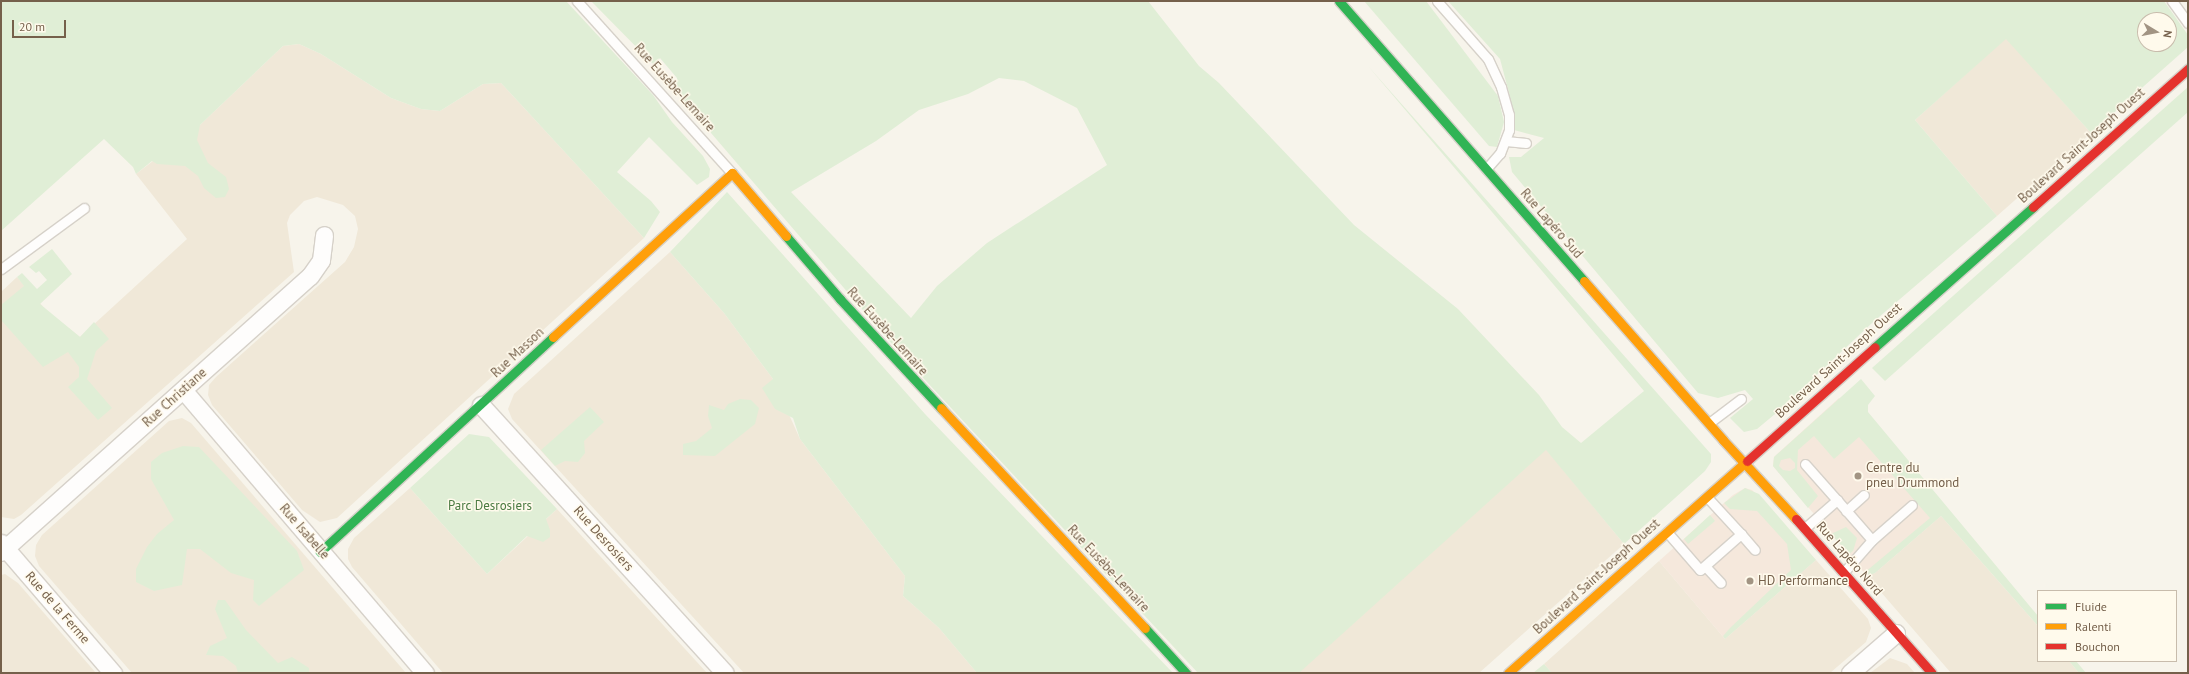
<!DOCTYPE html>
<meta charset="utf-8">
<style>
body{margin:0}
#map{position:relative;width:2189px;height:674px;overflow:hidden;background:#f7f4eb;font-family:"PT Sans",sans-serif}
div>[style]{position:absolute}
.residential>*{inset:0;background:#f0e8d8}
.commercial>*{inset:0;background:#f5e8dc}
.green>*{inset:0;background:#e0eed6}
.roads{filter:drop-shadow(1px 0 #d6d1c9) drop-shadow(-1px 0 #d6d1c9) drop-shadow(0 1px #d6d1c9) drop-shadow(0 -1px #d6d1c9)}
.lane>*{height:9px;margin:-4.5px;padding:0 4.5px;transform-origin:4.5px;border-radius:4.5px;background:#fefdfc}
.street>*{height:17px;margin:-8.5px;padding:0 8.5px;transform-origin:8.5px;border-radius:8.5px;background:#fefdfc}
.fast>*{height:9px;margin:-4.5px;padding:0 4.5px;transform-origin:4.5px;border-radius:4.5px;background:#30b455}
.slow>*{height:9px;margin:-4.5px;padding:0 4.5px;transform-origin:4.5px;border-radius:4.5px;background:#ff9f0a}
.jam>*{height:9px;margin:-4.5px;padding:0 4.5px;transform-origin:4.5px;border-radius:4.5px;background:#e5322d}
.dots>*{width:11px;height:11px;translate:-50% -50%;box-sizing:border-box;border:2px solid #fffaec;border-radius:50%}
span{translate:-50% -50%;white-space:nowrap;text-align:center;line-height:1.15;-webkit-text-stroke:3px #fffaec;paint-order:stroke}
.street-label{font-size:13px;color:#75604b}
.poi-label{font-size:13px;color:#75604b}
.left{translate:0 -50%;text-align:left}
.park-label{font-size:13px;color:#4b7b42}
.frame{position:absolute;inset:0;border:2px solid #75604b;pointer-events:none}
.legend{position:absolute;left:2037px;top:590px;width:140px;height:72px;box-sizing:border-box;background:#fffaec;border:1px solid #c8bcac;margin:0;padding:5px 7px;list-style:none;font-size:12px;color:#75604b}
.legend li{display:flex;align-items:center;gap:8px;height:20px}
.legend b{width:20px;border:1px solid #c8bcac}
.north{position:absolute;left:2137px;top:12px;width:40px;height:40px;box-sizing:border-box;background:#fffaec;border:1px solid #c8bcac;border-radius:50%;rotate:100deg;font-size:11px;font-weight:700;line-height:16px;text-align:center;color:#75604b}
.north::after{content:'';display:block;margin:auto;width:14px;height:18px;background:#a29483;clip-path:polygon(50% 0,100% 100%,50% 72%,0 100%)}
.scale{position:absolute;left:12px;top:20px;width:54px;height:18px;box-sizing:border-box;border:2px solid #75604b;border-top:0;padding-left:5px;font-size:12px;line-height:14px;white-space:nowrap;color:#75604b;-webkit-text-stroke:3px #fffaec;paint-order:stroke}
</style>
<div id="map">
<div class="residential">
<i style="clip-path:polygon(2006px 38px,2091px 133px,1997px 216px,1915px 120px)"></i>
<i style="clip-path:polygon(299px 44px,321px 54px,391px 98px,421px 109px,440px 111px,483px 84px,501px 83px,644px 238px,337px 518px,320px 522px,302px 510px,212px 405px,208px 395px,209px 385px,216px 377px,345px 262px,354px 247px,358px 229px,355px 216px,343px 205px,317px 197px,304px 201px,290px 215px,287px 223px,294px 272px,21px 515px,14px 519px,1px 517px,1px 292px,17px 277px,47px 311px,80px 337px,187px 239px,136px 174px,200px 125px,283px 46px)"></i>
<i style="clip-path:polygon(670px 252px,724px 313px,773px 379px,800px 439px,905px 576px,903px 596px,939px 628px,977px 673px,744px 673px,512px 419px,508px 409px,514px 394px)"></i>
<i style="clip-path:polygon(182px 418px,191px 423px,406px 673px,132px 673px,39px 566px,35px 556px,36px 545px,42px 535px,169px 421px)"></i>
<i style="clip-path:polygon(1546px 449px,1624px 544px,1479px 673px,1298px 673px)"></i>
<i style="clip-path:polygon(410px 488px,487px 574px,557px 509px,707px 673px,443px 673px,352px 567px,348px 559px,348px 549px,354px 538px)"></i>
<i style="clip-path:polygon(1941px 516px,2038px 626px,2038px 661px,2069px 661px,2079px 673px,1951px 673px,1867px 576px,1875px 573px)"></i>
<i style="clip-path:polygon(1816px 560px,1868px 619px,1871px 628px,1866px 642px,1830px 673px,1552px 673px,1544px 664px,1659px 561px,1725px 639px)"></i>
<i style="clip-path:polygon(5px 574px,18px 583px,96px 673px,1px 673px,1px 575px)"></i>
<i style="clip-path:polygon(1890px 658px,1907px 664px,1915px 673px,1870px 673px)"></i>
</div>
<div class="commercial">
<i style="clip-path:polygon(1839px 398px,1941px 516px,1875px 573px,1867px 576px,1773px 466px,1774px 457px)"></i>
<i style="clip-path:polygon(1745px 488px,1752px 490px,1816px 560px,1725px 639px,1659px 561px,1733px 495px)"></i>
</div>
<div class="green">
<i style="clip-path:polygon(1px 1px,566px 1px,653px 95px,672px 122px,703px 156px,710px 169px,709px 177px,697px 185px,649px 137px,617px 172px,651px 201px,660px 212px,644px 238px,501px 83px,483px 84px,440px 111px,421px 109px,391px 98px,321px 54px,299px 44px,283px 46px,200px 125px,197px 140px,208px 163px,226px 177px,229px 189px,225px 197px,216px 198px,204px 188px,198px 176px,185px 166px,157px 164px,152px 161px,136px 174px,133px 167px,104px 139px,1px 231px)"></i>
<i style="clip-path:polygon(evenodd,591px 1px,1148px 1px,1199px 66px,1219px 83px,1354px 225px,1458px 309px,1539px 395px,1562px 427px,1581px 443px,1644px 391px,1368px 66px,1711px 454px,1711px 462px,1705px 471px,1624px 544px,1546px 450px,1299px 673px,1198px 673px,898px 351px,675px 91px,677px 78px,660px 58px,654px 65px,591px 1px,999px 78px,1024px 81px,1077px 108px,1107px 165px,987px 243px,937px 286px,911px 318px,791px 192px,876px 141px,919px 110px,968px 94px,999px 78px)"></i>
<i style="clip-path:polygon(1364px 1px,1426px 1px,1498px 96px,1504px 122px,1497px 147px,1489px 146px)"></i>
<i style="clip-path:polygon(evenodd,1448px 1px,2164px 1px,2188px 35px,2188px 47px,2091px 133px,2006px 39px,1915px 120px,1997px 216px,1872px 323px,1775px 414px,1757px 429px,1744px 432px,1730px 418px,1753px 399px,1745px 390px,1718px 398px,1698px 393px,1512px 172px,1509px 157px,1521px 157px,1544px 138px,1514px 130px,1509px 93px,1500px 59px,1448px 1px,2145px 20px,2169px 20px,2169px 44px,2145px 44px,2145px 20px)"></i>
<i style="clip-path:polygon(2188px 87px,2188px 112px,1885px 381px,1872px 368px)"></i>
<i style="clip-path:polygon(727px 192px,925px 414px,1173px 673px,977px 673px,939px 628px,903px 596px,905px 576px,800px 439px,793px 418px,775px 409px,762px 388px,773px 379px,724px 313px,670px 252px)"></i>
<i style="clip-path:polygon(52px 249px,72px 274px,40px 304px,80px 337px,94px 322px,109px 339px,96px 351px,87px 379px,112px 408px,98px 420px,68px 387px,79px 377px,79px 367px,68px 352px,43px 367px,1px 320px,1px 305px,24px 286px,17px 277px,22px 273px,37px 289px,47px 280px,39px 271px,36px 273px,29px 267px)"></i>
<i style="clip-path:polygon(evenodd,1861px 379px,1875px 396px,1868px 405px,1868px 412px,2038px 616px,2038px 626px,1941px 516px,1875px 573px,1867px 576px,1864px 573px,1930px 518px,1859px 437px,1834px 459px,1814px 436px,1798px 450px,1797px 470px,1818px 496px,1808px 508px,1773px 466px,1774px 457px,1861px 379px,1790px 458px,1795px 463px,1795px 468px,1790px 471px,1783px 470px,1779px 466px,1781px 460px,1790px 458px)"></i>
<i style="clip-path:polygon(740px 399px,751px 400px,759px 408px,755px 424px,715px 456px,683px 455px,683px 444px,696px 441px,712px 428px,708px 416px,709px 405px,724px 410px,728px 404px)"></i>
<i style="clip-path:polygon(590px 407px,604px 422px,584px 441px,585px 453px,578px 462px,565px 461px,555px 466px,541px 450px)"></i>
<i style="clip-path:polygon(469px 434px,489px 437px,557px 509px,546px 519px,550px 530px,550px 537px,543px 542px,527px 536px,487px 574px,410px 488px)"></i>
<i style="clip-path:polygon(183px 446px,199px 447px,297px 551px,304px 570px,259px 606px,253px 600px,254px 580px,231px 573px,200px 549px,187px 549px,182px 585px,154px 591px,136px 582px,136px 569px,147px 547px,157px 534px,174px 520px,151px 479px,151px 462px,162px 453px)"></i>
<i style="clip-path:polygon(1745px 488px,1759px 494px,1816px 560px,1725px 639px,1723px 636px,1730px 628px,1791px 570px,1787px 544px,1757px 511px,1730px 509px,1724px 503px)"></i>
<i style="clip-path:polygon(1710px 515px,1715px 521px,1688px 544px,1684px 539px)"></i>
<i style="clip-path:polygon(1846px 527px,1857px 538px,1853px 551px,1849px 554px,1831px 534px)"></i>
<i style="clip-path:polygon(218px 600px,225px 600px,246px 630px,278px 663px,292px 657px,309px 668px,309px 673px,238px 673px,236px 666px,223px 656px,206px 655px,210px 646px,227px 638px,215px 609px)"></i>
<i style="clip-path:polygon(2069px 661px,2076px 661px,2086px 673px,2079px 673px)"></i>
<i style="clip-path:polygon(1544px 664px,1552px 673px,1533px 673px)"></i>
</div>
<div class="roads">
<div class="lane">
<i style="left:577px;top:1px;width:232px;rotate:48deg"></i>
<i style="left:1437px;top:1px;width:77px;rotate:48.7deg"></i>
<i style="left:1488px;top:59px;width:31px;rotate:65deg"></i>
<i style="left:1501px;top:87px;width:29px;rotate:74deg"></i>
<i style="left:1509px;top:115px;width:15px;rotate:90deg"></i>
<i style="left:1509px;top:130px;width:25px;rotate:111deg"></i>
<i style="left:1500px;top:153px;width:21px;rotate:131deg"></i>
<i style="left:2172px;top:1px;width:27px;rotate:54deg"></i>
<i style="left:1506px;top:141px;width:20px;rotate:6deg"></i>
<i style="left:1px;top:269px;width:103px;rotate:-36.3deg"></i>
<i style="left:1709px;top:423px;width:40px;rotate:-37deg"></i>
<i style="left:1805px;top:464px;width:48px;rotate:48.4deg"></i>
<i style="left:1846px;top:511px;width:24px;rotate:-42deg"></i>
<i style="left:1805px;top:528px;width:43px;rotate:-41.2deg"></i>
<i style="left:1837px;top:500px;width:53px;rotate:48.8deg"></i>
<i style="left:1872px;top:540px;width:43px;rotate:131.2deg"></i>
<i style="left:1667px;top:532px;width:50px;rotate:49deg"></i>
<i style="left:1700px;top:570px;width:55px;rotate:-41.3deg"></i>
<i style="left:1741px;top:534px;width:50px;rotate:-132.6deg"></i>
<i style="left:1741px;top:534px;width:21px;rotate:49deg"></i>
<i style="left:1872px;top:540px;width:53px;rotate:-41.2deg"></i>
<i style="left:1705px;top:566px;width:23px;rotate:47deg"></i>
</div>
<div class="street">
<i style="left:184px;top:391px;width:371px;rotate:49.5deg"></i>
<i style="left:481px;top:405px;width:362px;rotate:47.7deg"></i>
<i style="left:1px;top:543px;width:172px;rotate:49.3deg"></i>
<i style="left:1px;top:552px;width:414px;rotate:-41.8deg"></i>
<i style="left:310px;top:276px;width:19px;rotate:-55deg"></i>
<i style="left:321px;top:260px;width:25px;rotate:-83deg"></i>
<i style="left:1850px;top:673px;width:61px;rotate:-41deg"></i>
</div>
<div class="fast">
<i style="left:1339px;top:1px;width:372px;rotate:48.8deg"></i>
<i style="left:786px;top:236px;width:83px;rotate:49.4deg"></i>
<i style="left:840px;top:299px;width:149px;rotate:47.2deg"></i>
<i style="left:1875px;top:347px;width:211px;rotate:-41.5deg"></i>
<i style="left:320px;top:552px;width:317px;rotate:-42.7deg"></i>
<i style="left:1145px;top:628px;width:61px;rotate:47.7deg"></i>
</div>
<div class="slow">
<i style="left:1584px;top:281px;width:211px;rotate:48.8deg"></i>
<i style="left:1723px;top:440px;width:108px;rotate:47.3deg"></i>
<i style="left:553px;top:337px;width:243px;rotate:-42.5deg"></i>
<i style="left:732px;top:173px;width:83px;rotate:49.4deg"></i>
<i style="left:941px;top:408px;width:300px;rotate:47.2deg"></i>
<i style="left:1508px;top:673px;width:319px;rotate:-41.6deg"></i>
</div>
<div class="jam">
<i style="left:2033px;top:207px;width:208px;rotate:-41.7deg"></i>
<i style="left:1747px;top:461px;width:171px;rotate:-41.7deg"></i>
<i style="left:1796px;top:519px;width:205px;rotate:48.6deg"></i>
</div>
</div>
<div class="dots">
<i style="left:1858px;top:476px;background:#a29483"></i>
<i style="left:1750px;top:581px;background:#a29483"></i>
</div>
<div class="street-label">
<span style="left:674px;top:88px;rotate:48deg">Rue Eusèbe-Lemaire</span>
<span style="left:2082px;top:146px;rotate:-42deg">Boulevard Saint-Joseph Ouest</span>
<span style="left:1551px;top:224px;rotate:49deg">Rue Lapéro Sud</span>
<span style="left:887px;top:332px;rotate:48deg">Rue Eusèbe-Lemaire</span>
<span style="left:518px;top:353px;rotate:-43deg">Rue Masson</span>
<span style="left:1839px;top:361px;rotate:-42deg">Boulevard Saint-Joseph Ouest</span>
<span style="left:175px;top:398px;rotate:-42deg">Rue Christiane</span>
<span style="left:304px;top:532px;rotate:49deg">Rue Isabelle</span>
<span style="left:603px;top:539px;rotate:48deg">Rue Desrosiers</span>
<span style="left:1849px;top:559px;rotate:49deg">Rue Lapéro Nord</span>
<span style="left:1108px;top:569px;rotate:47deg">Rue Eusèbe-Lemaire</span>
<span style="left:1597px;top:577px;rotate:-42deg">Boulevard Saint-Joseph Ouest</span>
<span style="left:57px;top:608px;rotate:49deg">Rue de la Ferme</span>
</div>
<div class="poi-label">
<span class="left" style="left:1866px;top:476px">Centre du<br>pneu Drummond</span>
<span class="left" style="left:1758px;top:581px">HD Performance</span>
</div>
<div class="park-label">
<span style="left:490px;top:506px">Parc Desrosiers</span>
</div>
<div class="frame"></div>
<ul class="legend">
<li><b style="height:5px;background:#30b455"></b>Fluide</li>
<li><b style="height:5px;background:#ff9f0a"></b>Ralenti</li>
<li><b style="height:5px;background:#e5322d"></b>Bouchon</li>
</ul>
<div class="north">N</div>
<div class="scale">20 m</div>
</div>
